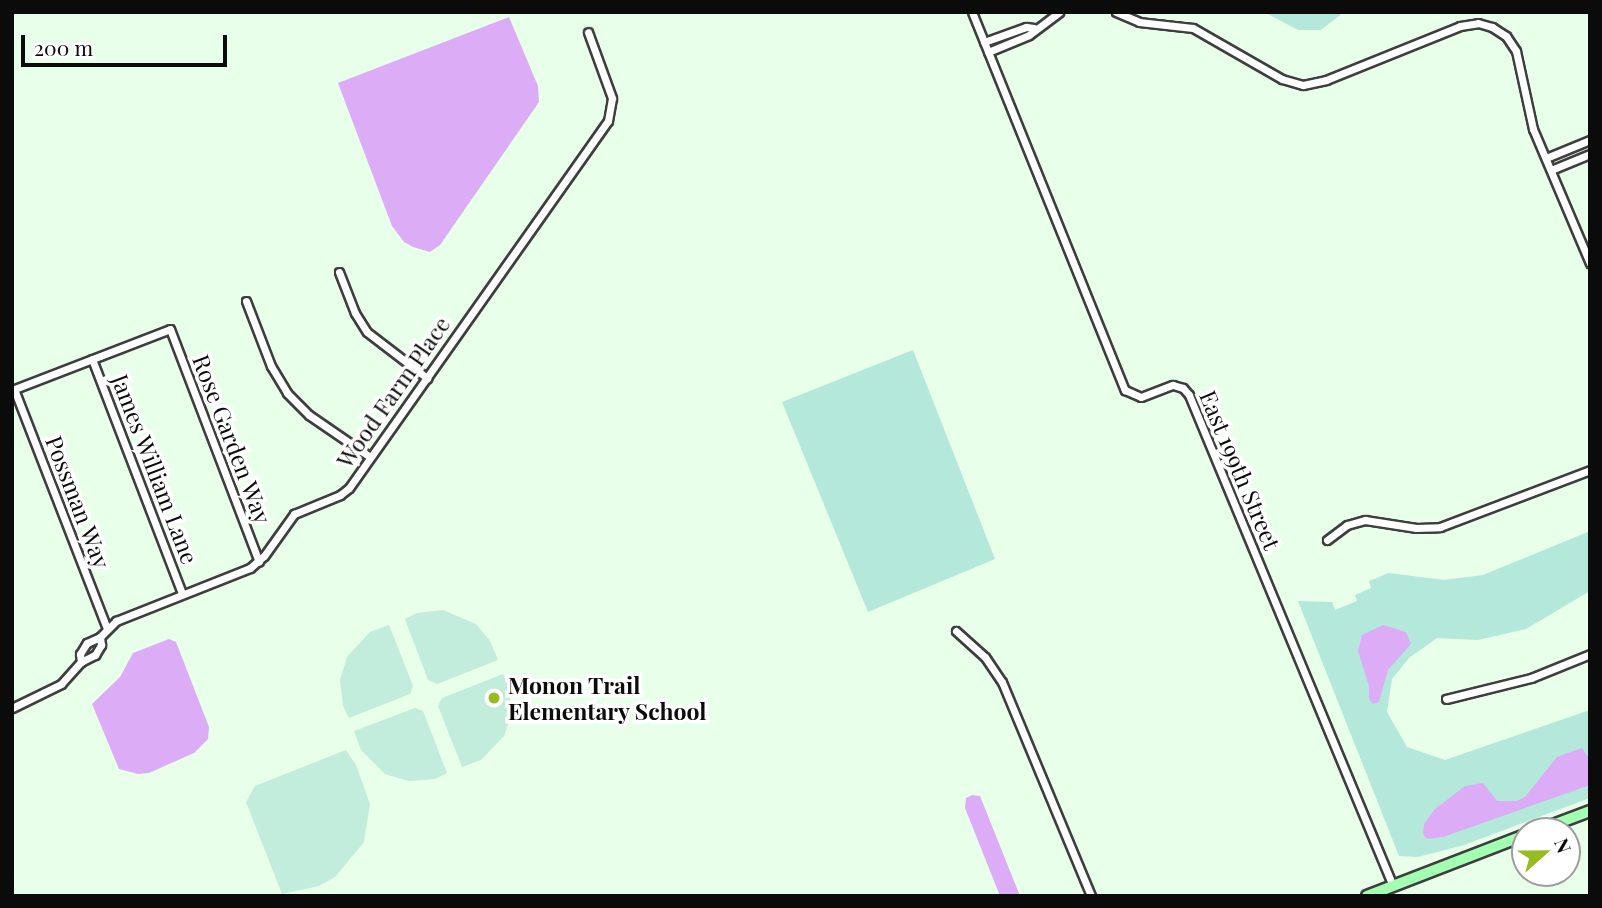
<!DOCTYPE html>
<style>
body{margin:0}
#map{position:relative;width:1602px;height:908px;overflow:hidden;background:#e8ffea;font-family:"Playfair Display",serif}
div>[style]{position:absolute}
.green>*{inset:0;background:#b3e8db}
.pitch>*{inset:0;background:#c2ecdc}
.water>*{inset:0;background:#dcadf6}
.roads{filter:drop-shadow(2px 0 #3e3e3e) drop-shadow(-2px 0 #3e3e3e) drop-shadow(0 2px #3e3e3e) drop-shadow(0 -2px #3e3e3e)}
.street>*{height:7px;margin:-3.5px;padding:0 3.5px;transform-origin:3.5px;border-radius:3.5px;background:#fff}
.secondary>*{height:10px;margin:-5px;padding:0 5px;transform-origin:5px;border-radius:5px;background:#a3ffb2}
.dots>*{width:19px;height:19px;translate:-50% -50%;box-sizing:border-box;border:4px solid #fff;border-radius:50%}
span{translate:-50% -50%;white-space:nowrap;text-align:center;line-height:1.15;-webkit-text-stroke:7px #fff;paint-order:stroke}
.street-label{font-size:23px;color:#0b0b0b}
.poi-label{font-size:23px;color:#0b0b0b;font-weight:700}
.left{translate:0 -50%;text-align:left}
.frame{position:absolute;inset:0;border:14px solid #0b0b0b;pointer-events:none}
.north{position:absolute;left:1511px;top:817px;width:70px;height:70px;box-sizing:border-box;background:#fff;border:2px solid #9d9d9d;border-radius:50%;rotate:69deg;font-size:19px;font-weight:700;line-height:28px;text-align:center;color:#0b0b0b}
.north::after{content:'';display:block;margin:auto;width:24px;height:32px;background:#98ba23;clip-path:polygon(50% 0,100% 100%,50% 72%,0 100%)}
.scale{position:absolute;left:21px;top:35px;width:206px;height:32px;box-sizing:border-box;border:4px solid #0b0b0b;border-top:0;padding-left:9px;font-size:21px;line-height:24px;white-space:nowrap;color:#0b0b0b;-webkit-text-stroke:5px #fff;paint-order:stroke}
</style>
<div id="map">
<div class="green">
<i style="clip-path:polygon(1264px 12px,1344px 12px,1321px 30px,1298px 30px)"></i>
<i style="clip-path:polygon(913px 350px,995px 559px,868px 612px,782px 402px)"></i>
<i style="clip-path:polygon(1590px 531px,1590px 591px,1526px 629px,1478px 640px,1437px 638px,1409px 658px,1392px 679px,1387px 712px,1407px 747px,1445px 760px,1590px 710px,1590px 798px,1464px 845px,1418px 857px,1399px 856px,1298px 601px,1332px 602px,1335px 610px,1357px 601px,1355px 595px,1371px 588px,1369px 581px,1389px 573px,1444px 580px,1483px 575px)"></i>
</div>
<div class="pitch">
<i style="clip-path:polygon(443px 610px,476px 624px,490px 641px,498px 660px,437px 684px,428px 680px,405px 619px,417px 613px)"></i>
<i style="clip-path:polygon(389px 625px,413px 686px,410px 694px,349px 718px,343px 706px,340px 680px,347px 657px,370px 632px)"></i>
<i style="clip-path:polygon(503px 674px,508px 686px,512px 712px,504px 736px,481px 760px,462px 767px,438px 706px,442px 698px)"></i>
<i style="clip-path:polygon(415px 708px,423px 711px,447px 773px,435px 779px,409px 781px,385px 774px,361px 750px,354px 731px)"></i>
<i style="clip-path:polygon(346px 750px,356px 765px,370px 804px,364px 842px,335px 877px,319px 886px,282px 894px,246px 802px,255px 786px)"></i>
</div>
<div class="water">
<i style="clip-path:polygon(509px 17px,538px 86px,539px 102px,440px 245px,430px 252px,413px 247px,404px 242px,392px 226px,338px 83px)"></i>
<i style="clip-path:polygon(1383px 625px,1406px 632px,1411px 644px,1388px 670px,1379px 702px,1373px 704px,1369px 699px,1369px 686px,1358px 651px,1362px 635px)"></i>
<i style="clip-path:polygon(169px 639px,176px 642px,209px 727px,208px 739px,194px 753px,149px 773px,138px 774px,119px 769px,92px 704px,120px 677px,133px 653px)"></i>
<i style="clip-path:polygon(1582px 748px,1590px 760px,1590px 785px,1443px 837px,1427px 839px,1423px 834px,1424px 824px,1435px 809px,1465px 786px,1483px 783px,1497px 801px,1517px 801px,1525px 797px,1557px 757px)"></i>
<i style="clip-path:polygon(972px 795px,980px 796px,1020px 896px,1000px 896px,965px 808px,966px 798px)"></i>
</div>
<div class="roads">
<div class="street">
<i style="left:972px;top:12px;width:408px;rotate:68deg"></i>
<i style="left:1125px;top:390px;width:17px;rotate:24deg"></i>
<i style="left:1141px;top:397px;width:34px;rotate:-21deg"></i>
<i style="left:1173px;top:385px;width:10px;rotate:17deg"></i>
<i style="left:1183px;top:388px;width:9px;rotate:49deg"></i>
<i style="left:1189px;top:395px;width:532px;rotate:67.44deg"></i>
<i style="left:1116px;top:12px;width:25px;rotate:23deg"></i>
<i style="left:1139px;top:22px;width:54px;rotate:6.3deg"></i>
<i style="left:1193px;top:28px;width:103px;rotate:29.8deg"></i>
<i style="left:1282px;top:79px;width:22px;rotate:16deg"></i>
<i style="left:1303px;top:85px;width:24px;rotate:-12deg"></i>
<i style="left:1326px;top:80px;width:144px;rotate:-21.9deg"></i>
<i style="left:1460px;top:26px;width:18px;rotate:-9deg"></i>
<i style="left:1478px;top:23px;width:15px;rotate:16deg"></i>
<i style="left:1492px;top:27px;width:17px;rotate:33deg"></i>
<i style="left:1506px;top:36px;width:18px;rotate:56deg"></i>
<i style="left:1516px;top:51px;width:80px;rotate:77.7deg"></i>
<i style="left:1533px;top:129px;width:146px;rotate:67deg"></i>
<i style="left:984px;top:42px;width:45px;rotate:-19.7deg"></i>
<i style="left:1026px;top:27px;width:8px;rotate:7deg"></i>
<i style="left:988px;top:52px;width:44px;rotate:-22.5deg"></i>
<i style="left:1029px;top:35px;width:38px;rotate:-37deg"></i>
<i style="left:1546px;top:158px;width:48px;rotate:-22.2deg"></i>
<i style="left:1551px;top:170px;width:42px;rotate:-22.3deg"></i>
<i style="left:339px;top:272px;width:44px;rotate:68.7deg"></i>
<i style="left:355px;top:313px;width:22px;rotate:58deg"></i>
<i style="left:367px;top:332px;width:76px;rotate:37.5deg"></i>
<i style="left:246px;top:301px;width:70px;rotate:69deg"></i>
<i style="left:271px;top:366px;width:31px;rotate:59deg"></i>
<i style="left:287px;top:393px;width:31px;rotate:45deg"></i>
<i style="left:309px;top:415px;width:74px;rotate:34.5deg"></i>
<i style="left:92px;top:359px;width:251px;rotate:69deg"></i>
<i style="left:14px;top:389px;width:257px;rotate:68.8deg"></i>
<i style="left:12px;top:390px;width:169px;rotate:-21.1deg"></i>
<i style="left:170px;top:329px;width:249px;rotate:69.1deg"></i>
<i style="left:1327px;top:540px;width:25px;rotate:-37deg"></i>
<i style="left:1347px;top:525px;width:19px;rotate:-16deg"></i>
<i style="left:1365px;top:520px;width:52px;rotate:8.9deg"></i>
<i style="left:1416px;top:528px;width:24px;rotate:-2deg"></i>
<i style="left:1440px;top:527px;width:160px;rotate:-20.8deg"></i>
<i style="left:956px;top:631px;width:39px;rotate:42deg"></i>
<i style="left:985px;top:657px;width:30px;rotate:56deg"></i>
<i style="left:1002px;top:682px;width:232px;rotate:67.4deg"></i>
<i style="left:81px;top:662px;width:8px;rotate:-97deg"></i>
<i style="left:80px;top:654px;width:13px;rotate:-58deg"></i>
<i style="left:87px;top:643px;width:14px;rotate:-25deg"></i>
<i style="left:100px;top:637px;width:23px;rotate:-45deg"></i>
<i style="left:116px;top:621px;width:144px;rotate:-21.6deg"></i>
<i style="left:250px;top:568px;width:18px;rotate:-41deg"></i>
<i style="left:264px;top:556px;width:52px;rotate:-54.5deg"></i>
<i style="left:294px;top:514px;width:50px;rotate:-22.4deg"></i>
<i style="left:340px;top:495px;width:11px;rotate:-38deg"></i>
<i style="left:349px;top:488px;width:449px;rotate:-54.8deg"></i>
<i style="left:608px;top:121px;width:23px;rotate:-80deg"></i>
<i style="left:612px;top:98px;width:70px;rotate:-110deg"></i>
<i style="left:1446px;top:699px;width:88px;rotate:-13.9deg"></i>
<i style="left:1531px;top:678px;width:64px;rotate:-22.1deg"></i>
<i style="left:12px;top:708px;width:55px;rotate:-26.1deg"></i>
<i style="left:61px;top:684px;width:30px;rotate:-48deg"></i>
<i style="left:81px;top:662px;width:16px;rotate:-27deg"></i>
<i style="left:95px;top:655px;width:12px;rotate:-59deg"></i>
<i style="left:101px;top:645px;width:8px;rotate:-97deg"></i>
</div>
<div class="secondary">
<i style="left:1537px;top:831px;width:57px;rotate:-20.7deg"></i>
<i style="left:1367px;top:896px;width:169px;rotate:-21.1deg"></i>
</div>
</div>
<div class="dots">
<i style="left:494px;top:698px;background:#98ba23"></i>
</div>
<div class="street-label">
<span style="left:393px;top:392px;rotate:-55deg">Wood Farm Place</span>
<span style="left:232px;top:439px;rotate:69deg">Rose Garden Way</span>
<span style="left:155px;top:469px;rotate:69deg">James William Lane</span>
<span style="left:1240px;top:470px;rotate:67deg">East 199th Street</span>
<span style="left:78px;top:502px;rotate:69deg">Possman Way</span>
</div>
<div class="poi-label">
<span class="left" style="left:508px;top:698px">Monon Trail<br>Elementary School</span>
</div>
<div class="frame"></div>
<div class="north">N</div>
<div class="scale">200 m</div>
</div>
